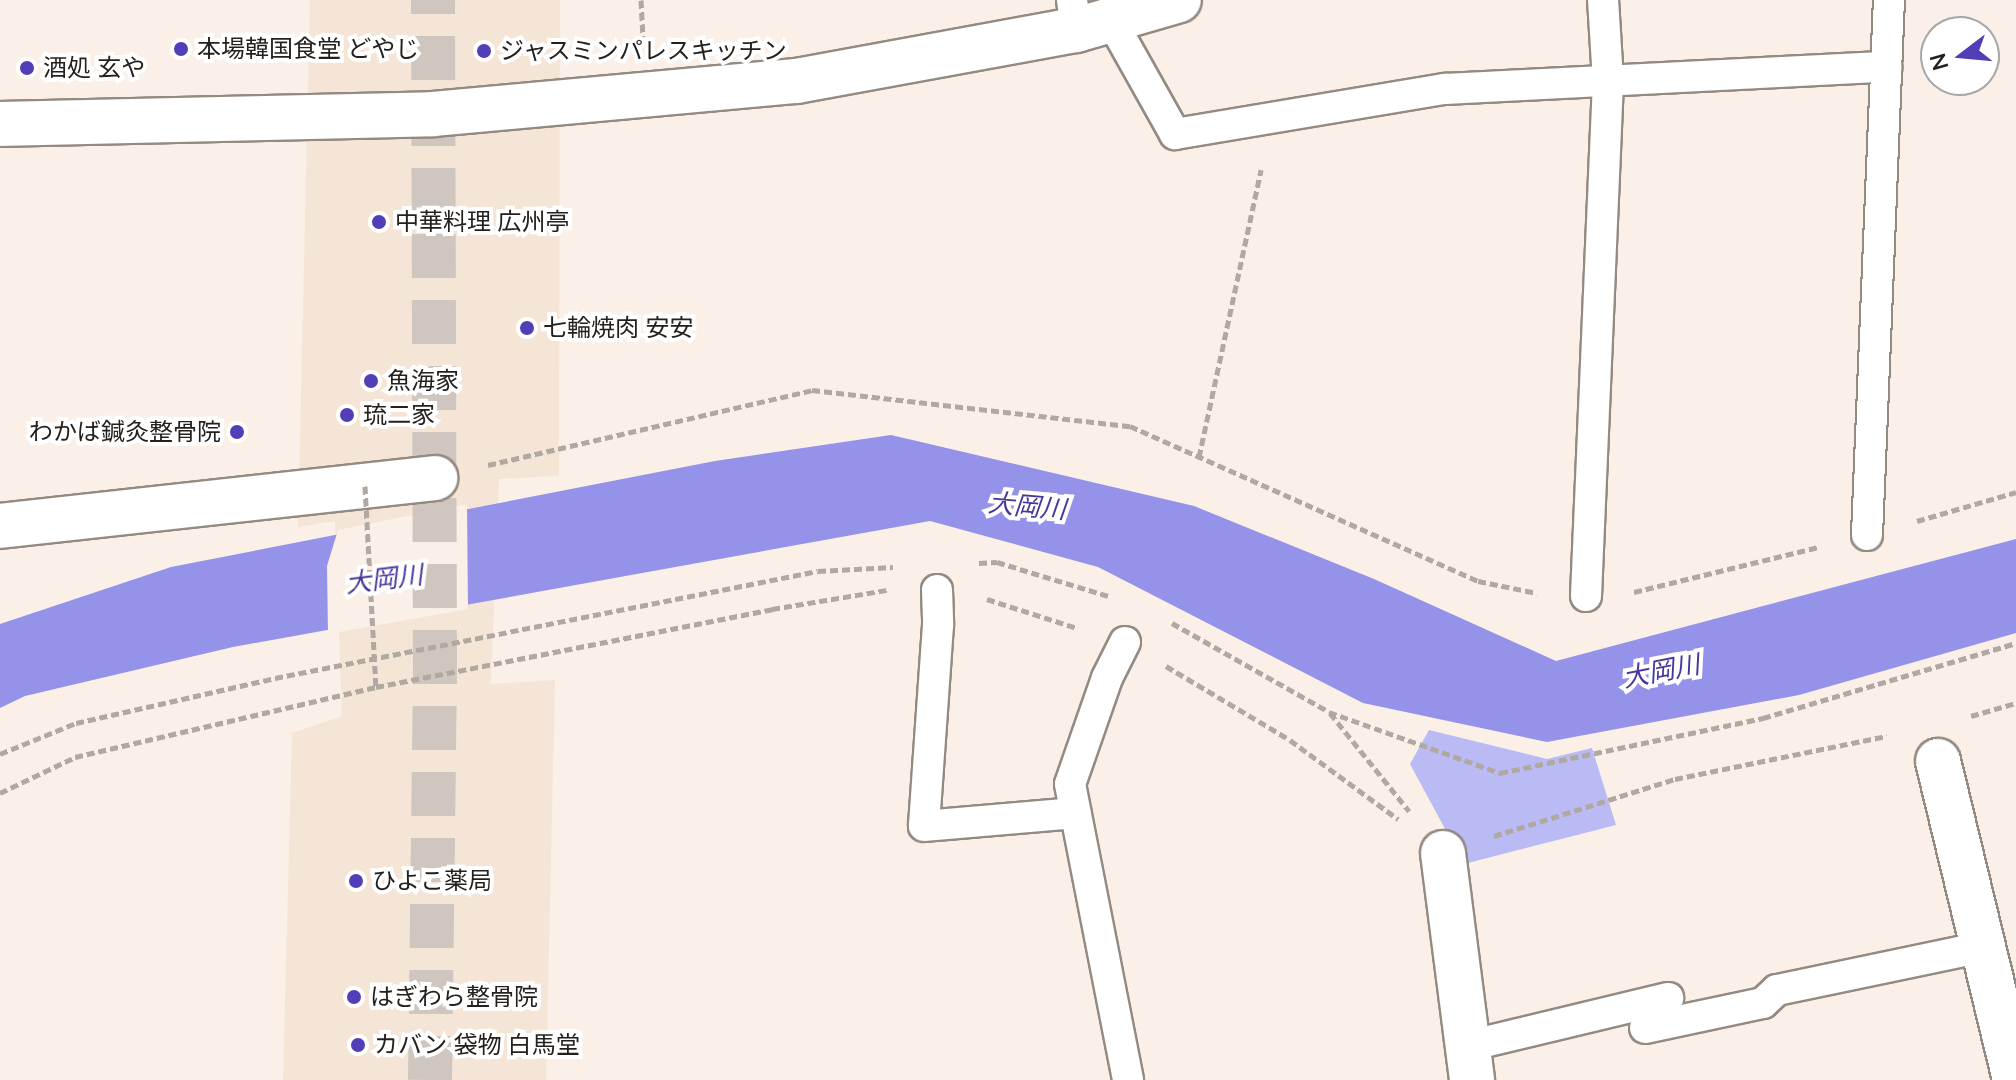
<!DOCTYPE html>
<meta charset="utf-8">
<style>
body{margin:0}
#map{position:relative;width:2016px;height:1080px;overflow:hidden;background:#faf0e7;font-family:Mulish,"Noto Sans JP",sans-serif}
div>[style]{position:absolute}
.built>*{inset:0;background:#f5e5d6}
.green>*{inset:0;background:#babbf4}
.water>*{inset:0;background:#9592ea}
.pier>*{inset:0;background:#faf0e7}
.pedestrian-tunnel>*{height:44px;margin-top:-22px;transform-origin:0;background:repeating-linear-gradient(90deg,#cfc6bf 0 44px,transparent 0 66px)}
.path>*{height:5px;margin-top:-2.5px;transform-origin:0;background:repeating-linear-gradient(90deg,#b0a8a1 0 8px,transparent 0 12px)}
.roads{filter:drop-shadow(2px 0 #938a82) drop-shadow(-2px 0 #938a82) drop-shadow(0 2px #938a82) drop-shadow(0 -2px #938a82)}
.service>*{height:30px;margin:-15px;padding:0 15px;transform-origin:15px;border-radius:15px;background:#fff}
.minor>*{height:44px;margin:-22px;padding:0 22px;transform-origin:22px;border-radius:22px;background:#fff}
.path-bridge>*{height:5px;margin-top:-2.5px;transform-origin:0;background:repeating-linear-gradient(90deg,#b0a8a1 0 8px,transparent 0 12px)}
.dots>*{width:22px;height:22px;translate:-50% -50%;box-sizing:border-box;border:4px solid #fff;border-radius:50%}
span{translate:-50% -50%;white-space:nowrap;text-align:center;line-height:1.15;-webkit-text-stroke:8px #fff;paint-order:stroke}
.poi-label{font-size:24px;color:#24201d}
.left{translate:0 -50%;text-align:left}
.right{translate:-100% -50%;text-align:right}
.water-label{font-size:26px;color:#47379d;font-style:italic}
.north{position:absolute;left:1920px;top:16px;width:80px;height:80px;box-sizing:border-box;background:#fff;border:2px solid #a7a6a5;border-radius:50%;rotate:254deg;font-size:22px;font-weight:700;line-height:32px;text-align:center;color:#24201d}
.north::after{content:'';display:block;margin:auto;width:28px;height:36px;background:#523eb6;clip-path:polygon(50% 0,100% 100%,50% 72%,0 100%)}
</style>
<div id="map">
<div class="built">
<i style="clip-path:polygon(310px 0,560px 0,559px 476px,499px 479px,491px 684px,555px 680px,546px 1080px,283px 1080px,292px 733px,342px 716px,335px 521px,298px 527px)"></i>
</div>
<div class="green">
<i style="clip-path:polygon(1429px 730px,1547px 759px,1592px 748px,1616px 825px,1464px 864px,1410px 764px)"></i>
</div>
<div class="water">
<i style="clip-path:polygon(891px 435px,1194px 506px,1374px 579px,1556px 661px,2016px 539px,2016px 633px,1799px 695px,1547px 742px,1363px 703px,1098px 567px,930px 521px,233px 647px,25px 696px,0 708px,0 624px,171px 567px,715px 461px)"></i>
</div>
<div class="pier">
<i style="clip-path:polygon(467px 504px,468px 609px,328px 634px,327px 566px,338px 530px)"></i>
</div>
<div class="pedestrian-tunnel">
<i style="left:430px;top:1080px;width:406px;rotate:-89.3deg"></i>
<i style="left:435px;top:674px;width:674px;rotate:-90.17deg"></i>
</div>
<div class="path">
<i style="left:641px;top:0;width:39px;rotate:87deg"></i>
<i style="left:1199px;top:457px;width:294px;rotate:-77.8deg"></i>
<i style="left:488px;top:465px;width:333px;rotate:-13deg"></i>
<i style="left:812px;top:390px;width:320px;rotate:6.5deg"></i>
<i style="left:1130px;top:426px;width:381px;rotate:24deg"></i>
<i style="left:1478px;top:581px;width:60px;rotate:11.5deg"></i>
<i style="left:1917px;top:521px;width:103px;rotate:-16.3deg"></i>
<i style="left:979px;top:563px;width:18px;rotate:-3deg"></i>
<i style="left:997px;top:562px;width:116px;rotate:17deg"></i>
<i style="left:1634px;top:592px;width:189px;rotate:-13.7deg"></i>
<i style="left:987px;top:599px;width:95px;rotate:17.9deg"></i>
<i style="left:1172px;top:623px;width:180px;rotate:29.5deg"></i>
<i style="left:1329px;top:712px;width:182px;rotate:19.6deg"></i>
<i style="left:1500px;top:773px;width:269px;rotate:-11.8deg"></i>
<i style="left:1763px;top:718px;width:264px;rotate:-16.5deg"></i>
<i style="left:1166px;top:666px;width:144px;rotate:30.8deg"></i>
<i style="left:1290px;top:740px;width:134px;rotate:36.2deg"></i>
<i style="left:1330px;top:713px;width:126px;rotate:51.1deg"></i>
<i style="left:1971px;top:716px;width:47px;rotate:-16.1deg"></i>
<i style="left:0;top:754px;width:82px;rotate:-22.2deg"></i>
<i style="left:76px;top:723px;width:204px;rotate:-12.7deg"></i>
<i style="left:275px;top:678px;width:553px;rotate:-11.15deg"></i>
<i style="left:818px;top:571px;width:75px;rotate:-3.1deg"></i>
<i style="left:0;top:793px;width:83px;rotate:-25.6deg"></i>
<i style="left:75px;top:757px;width:309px;rotate:-13.1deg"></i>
<i style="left:376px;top:687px;width:404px;rotate:-11.1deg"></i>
<i style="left:772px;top:609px;width:117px;rotate:-9.4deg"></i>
<i style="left:1494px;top:836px;width:190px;rotate:-17.5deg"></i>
<i style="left:1675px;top:779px;width:216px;rotate:-11.5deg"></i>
</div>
<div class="roads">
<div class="service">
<i style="left:1072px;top:0;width:30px;rotate:82deg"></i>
<i style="left:1111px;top:20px;width:131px;rotate:60.7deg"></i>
<i style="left:1175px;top:134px;width:274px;rotate:-9.5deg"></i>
<i style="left:1445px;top:89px;width:442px;rotate:-2.9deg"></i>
<i style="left:1867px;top:535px;width:535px;rotate:-87.65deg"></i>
<i style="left:937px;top:590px;width:35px;rotate:88deg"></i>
<i style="left:938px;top:625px;width:201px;rotate:94deg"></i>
<i style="left:924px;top:826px;width:152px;rotate:-4.9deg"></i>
<i style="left:1586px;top:596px;width:515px;rotate:-87.55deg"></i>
<i style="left:1608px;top:81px;width:81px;rotate:-93.5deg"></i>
<i style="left:1125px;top:642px;width:40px;rotate:116.6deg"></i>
<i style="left:1107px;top:678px;width:112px;rotate:109.2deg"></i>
<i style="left:1070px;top:784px;width:302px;rotate:78.9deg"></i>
<i style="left:1645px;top:1028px;width:121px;rotate:-12deg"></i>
<i style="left:1763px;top:1003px;width:19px;rotate:-43deg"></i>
<i style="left:1777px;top:990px;width:210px;rotate:-11.8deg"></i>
<i style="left:1468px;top:1046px;width:206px;rotate:-13.5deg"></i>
</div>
<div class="minor">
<i style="left:0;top:124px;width:433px;rotate:-1.3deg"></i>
<i style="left:433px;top:114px;width:365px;rotate:-5.2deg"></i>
<i style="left:797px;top:81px;width:284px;rotate:-10.4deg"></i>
<i style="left:1076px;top:30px;width:107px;rotate:-16.2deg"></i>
<i style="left:0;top:526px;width:438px;rotate:-6.3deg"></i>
<i style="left:1938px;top:761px;width:328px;rotate:76.4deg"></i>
<i style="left:1443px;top:853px;width:229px;rotate:82.7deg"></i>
</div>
</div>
<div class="path-bridge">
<i style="left:365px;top:486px;width:201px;rotate:86.9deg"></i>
</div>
<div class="dots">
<i style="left:181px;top:49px;background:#523eb6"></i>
<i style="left:484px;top:51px;background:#523eb6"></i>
<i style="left:27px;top:68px;background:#523eb6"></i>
<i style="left:379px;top:222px;background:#523eb6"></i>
<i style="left:527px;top:328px;background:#523eb6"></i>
<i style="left:371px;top:381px;background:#523eb6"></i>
<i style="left:347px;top:415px;background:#523eb6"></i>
<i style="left:237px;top:432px;background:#523eb6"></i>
<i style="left:356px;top:881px;background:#523eb6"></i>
<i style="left:354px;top:997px;background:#523eb6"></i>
<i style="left:358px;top:1045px;background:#523eb6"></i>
</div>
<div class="poi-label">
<span class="left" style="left:197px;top:49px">本場韓国食堂 どやじ</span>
<span class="left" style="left:500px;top:51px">ジャスミンパレスキッチン</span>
<span class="left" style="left:43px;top:68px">酒処 玄や</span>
<span class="left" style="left:395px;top:222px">中華料理 広州亭</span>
<span class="left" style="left:543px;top:328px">七輪焼肉 安安</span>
<span class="left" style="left:387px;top:381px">魚海家</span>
<span class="left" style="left:363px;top:415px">琉二家</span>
<span class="right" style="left:221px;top:432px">わかば鍼灸整骨院</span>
<span class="left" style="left:372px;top:881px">ひよこ薬局</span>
<span class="left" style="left:370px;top:997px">はぎわら整骨院</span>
<span class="left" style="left:374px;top:1045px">カバン 袋物 白馬堂</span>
</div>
<div class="water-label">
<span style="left:1027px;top:506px;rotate:5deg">大岡川</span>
<span style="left:384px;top:579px;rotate:-7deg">大岡川</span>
<span style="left:1661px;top:671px;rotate:-11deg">大岡川</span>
</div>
<div class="north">N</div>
</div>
